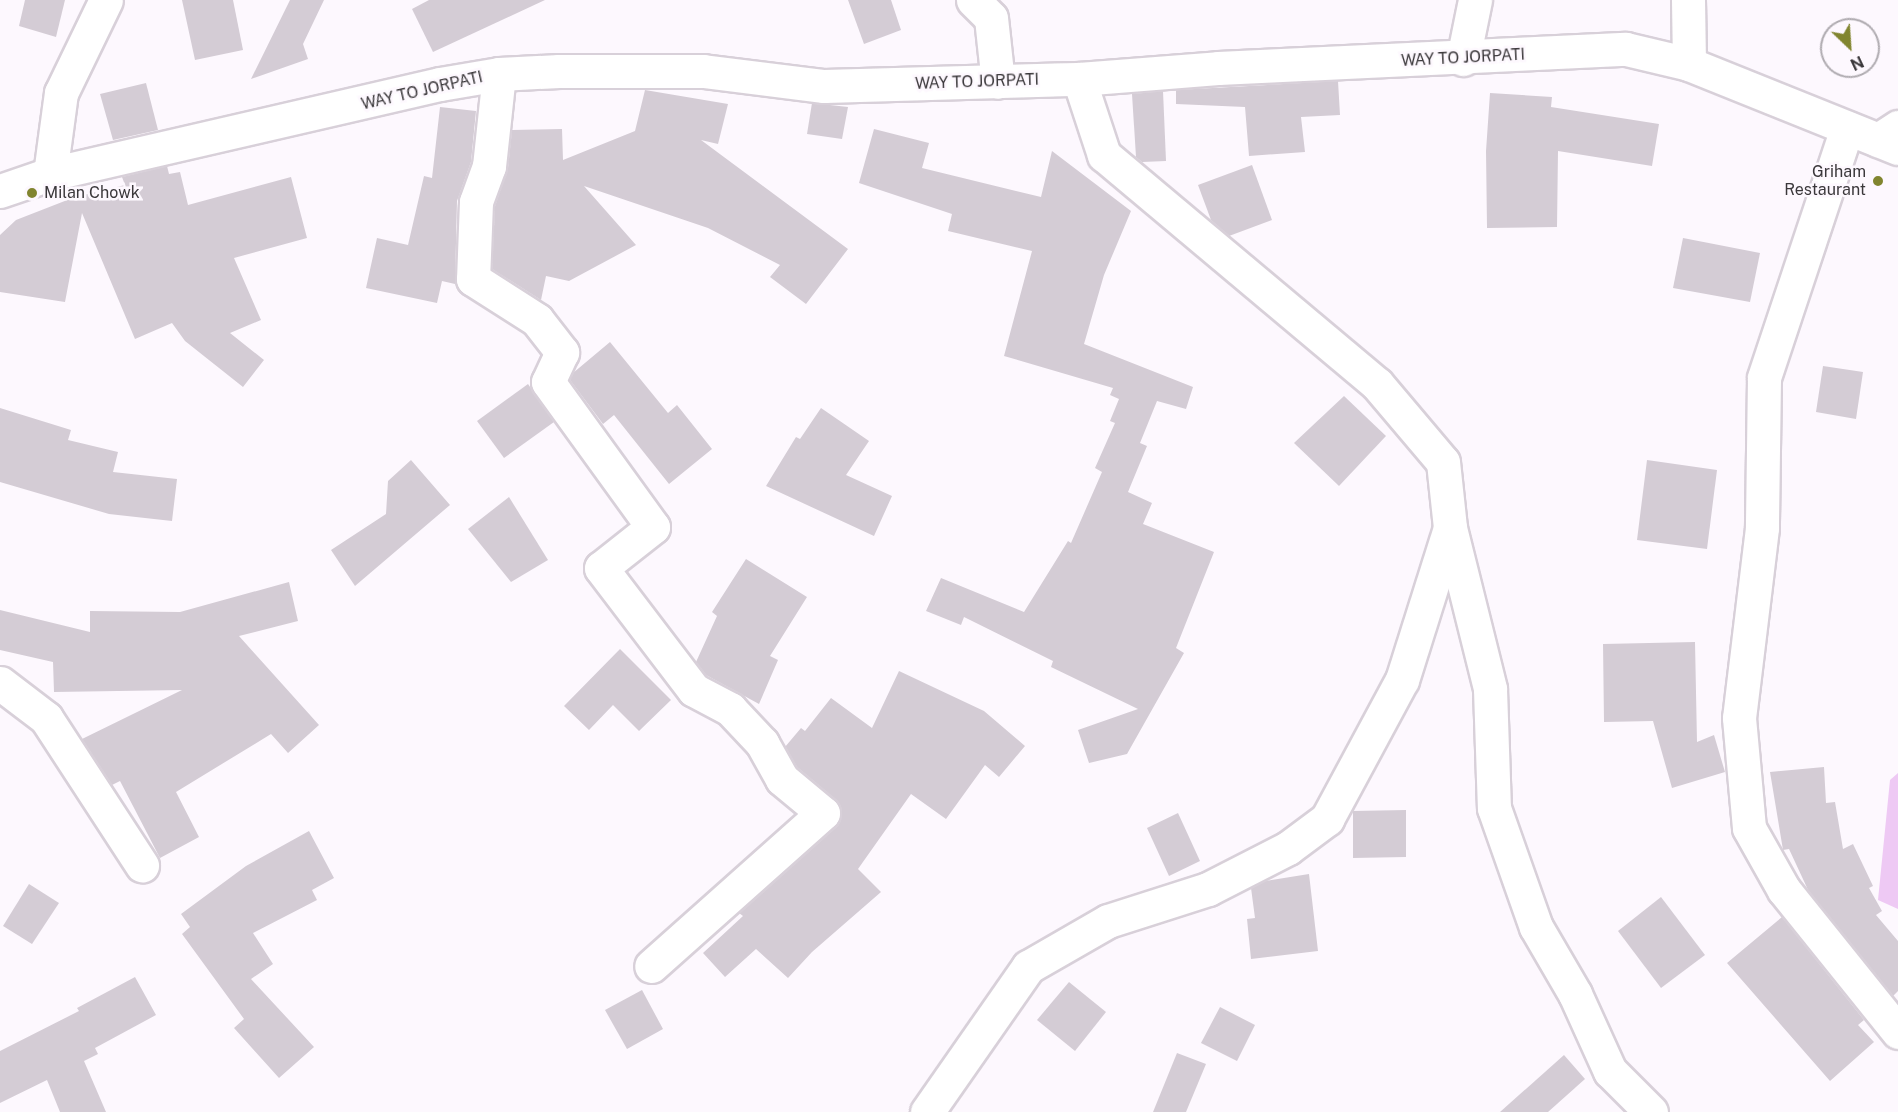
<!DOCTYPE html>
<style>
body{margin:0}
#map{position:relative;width:1898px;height:1112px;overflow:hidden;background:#fdf8fe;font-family:"Public Sans",sans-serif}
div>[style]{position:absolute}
.green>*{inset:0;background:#eec9f4}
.building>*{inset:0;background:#d4ccd5}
.roads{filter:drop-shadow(2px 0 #d8d0d9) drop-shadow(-2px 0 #d8d0d9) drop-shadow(0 2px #d8d0d9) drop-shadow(0 -2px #d8d0d9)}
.minor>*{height:33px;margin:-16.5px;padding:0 16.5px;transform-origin:16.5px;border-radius:16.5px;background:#fff}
.tertiary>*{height:33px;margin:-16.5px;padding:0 16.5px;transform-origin:16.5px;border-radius:16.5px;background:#fff}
.dots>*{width:16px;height:16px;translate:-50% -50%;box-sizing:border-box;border:3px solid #fdf8fe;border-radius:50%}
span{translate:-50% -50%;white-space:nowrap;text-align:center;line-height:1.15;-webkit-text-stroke:5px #fdf8fe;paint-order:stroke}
.street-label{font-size:16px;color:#3b383b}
.poi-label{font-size:16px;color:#3b383b}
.right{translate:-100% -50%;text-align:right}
.left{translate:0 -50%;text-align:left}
.north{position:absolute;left:1820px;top:18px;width:60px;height:60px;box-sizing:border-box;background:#fdf8fe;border:2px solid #afabb0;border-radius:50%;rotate:155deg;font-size:16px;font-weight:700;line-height:24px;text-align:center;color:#3b383b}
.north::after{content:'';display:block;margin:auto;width:21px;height:27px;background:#81852f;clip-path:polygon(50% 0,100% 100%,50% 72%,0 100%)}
</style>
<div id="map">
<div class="green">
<i style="clip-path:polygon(1898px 773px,1898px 909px,1878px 900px,1890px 780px)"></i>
</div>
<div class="building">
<i style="clip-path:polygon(25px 0,65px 0,56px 37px,19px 26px)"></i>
<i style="clip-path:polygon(182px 0,233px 0,243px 50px,195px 60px)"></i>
<i style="clip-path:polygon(290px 0,324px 0,303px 44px,308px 59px,251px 79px)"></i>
<i style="clip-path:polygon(429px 0,545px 0,433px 52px,412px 9px)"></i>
<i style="clip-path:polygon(848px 0,891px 0,901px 30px,864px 44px)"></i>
<i style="clip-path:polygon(1338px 81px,1340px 115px,1301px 117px,1305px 152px,1249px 156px,1245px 107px,1176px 104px,1176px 90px)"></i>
<i style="clip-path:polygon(146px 83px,158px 130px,113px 140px,100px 94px)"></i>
<i style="clip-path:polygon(645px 90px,728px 104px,718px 144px,701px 140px,848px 249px,806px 304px,770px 277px,780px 265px,708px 228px,584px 186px,636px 245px,569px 281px,546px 276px,541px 300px,492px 269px,495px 206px,508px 168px,512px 130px,562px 129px,563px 160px,635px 131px)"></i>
<i style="clip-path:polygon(1163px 91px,1166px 161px,1142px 162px,1136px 157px,1132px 94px)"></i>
<i style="clip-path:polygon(1490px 93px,1552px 97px,1551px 107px,1659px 124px,1652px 166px,1558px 151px,1557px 227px,1487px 228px,1486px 151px)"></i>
<i style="clip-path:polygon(812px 103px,848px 107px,842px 139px,807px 134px)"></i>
<i style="clip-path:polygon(440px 107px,476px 111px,471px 162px,457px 201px,455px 284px,442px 281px,437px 303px,366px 288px,377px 238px,408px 245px,424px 176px,432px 178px)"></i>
<i style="clip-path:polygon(874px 129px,929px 143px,922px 168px,1041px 197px,1052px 151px,1131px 211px,1104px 275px,1084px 344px,1193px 387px,1186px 409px,1157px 401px,1140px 443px,1147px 446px,1128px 492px,1152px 503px,1143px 524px,1214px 552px,1176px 648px,1184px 653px,1127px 754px,1089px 763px,1078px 730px,1138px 709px,1051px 667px,1053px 661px,964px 617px,961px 625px,926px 611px,941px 578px,1024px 612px,1068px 541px,1071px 543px,1102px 472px,1095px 468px,1115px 423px,1110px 421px,1119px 399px,1110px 395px,1113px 388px,1004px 356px,1032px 251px,948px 231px,952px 214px,859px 183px)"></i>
<i style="clip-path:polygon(1252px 165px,1272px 220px,1229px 236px,1211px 220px,1198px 185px)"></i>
<i style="clip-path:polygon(167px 166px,169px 174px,180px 172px,188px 205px,291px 177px,307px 238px,234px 258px,261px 320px,230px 333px,264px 360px,243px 387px,185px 341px,172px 323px,135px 339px,82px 213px,65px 302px,0 292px,0 235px,16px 220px,75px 197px,125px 185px,122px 177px)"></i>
<i style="clip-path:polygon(1683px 238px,1760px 253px,1750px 302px,1673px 288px)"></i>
<i style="clip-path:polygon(610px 342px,668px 413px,677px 405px,712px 449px,669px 484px,614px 415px,603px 424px,570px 380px,573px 373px)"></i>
<i style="clip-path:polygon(1823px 366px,1863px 372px,1856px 419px,1816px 412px)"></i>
<i style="clip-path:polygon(528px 384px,554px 422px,504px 458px,477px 421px)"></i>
<i style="clip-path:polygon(1344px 396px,1386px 436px,1339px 486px,1294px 443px)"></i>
<i style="clip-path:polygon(0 408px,71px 430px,68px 440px,118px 452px,113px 472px,177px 479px,172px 521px,109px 514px,0 482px)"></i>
<i style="clip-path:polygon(821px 408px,869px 441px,846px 475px,892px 496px,874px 536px,766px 486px,796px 437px,800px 439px)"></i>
<i style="clip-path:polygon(411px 460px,450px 505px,355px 586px,331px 550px,386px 514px,388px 481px)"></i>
<i style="clip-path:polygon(1647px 460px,1717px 470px,1707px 549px,1637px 540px)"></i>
<i style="clip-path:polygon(509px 497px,548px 560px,511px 582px,468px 529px)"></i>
<i style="clip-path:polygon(746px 559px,807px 597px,770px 656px,778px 660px,759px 704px,706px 675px,696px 662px,717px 616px,712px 612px)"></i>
<i style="clip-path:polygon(289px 582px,298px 621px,239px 636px,319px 725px,288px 753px,271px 734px,176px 792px,199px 837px,160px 858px,120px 781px,112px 785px,82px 739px,182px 690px,54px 692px,53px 662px,0 650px,0 610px,90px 632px,90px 611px,180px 612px)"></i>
<i style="clip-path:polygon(1695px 642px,1697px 742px,1714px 735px,1725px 772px,1672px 788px,1653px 721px,1604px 722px,1603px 644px)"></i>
<i style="clip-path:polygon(620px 649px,671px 700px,639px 731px,613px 705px,589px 730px,564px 706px)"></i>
<i style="clip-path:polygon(899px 671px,984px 711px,1025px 746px,999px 777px,985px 765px,946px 819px,911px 794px,858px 869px,881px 892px,812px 952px,788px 978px,756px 949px,725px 977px,703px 953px,743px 916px,739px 913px,835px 827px,841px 817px,835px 799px,797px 767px,785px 747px,801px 728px,805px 731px,831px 698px,872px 728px)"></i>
<i style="clip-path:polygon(1824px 767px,1826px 803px,1835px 802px,1843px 849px,1853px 844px,1873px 886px,1869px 888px,1882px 911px,1876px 915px,1898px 941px,1898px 991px,1893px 996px,1809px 892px,1789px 849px,1783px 850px,1770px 772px)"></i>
<i style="clip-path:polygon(1406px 810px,1406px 857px,1353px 858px,1353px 811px)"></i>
<i style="clip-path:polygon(1178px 813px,1200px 861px,1169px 876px,1147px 828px)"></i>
<i style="clip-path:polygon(309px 831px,334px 878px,312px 890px,317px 900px,253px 933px,273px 964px,251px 979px,314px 1047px,279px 1078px,234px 1028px,244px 1019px,182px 934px,190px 927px,181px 914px,246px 866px)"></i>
<i style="clip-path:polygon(1309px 874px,1318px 951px,1251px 959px,1247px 919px,1255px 918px,1251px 888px,1265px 881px)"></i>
<i style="clip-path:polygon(29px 884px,59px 903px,32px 944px,3px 926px)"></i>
<i style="clip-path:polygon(1661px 897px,1705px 955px,1661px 988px,1618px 931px)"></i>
<i style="clip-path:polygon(1782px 917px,1864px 1020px,1858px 1025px,1874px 1042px,1830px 1081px,1727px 963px)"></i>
<i style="clip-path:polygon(135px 977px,156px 1015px,95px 1048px,98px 1054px,84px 1061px,106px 1112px,60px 1112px,47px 1080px,0 1103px,0 1051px,79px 1011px,77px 1008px)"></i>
<i style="clip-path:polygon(1069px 982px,1106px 1012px,1075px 1051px,1037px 1020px)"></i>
<i style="clip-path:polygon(642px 990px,663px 1029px,627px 1049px,605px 1010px)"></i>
<i style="clip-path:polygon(1220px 1007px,1255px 1025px,1237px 1061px,1201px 1043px)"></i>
<i style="clip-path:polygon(1177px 1053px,1206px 1064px,1186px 1112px,1153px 1112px)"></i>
<i style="clip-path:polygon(1564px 1055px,1585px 1079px,1548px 1112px,1500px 1112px)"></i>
</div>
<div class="roads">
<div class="minor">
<i style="left:973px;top:0;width:25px;rotate:45deg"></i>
<i style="left:991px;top:18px;width:64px;rotate:83.8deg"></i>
<i style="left:1688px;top:0;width:64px;rotate:89.1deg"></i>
<i style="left:1463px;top:59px;width:60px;rotate:-78.5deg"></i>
<i style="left:499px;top:74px;width:93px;rotate:96.2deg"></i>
<i style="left:489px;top:166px;width:38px;rotate:110deg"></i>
<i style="left:476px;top:202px;width:77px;rotate:92.2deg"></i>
<i style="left:473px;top:279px;width:76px;rotate:32.6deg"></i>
<i style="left:537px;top:320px;width:41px;rotate:52deg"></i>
<i style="left:562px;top:352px;width:33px;rotate:115deg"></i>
<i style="left:548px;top:382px;width:179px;rotate:54.1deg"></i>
<i style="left:653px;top:527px;width:66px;rotate:141.7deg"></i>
<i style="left:601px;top:568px;width:153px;rotate:52.7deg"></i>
<i style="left:694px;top:690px;width:41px;rotate:27.8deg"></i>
<i style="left:730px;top:709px;width:47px;rotate:46.7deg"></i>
<i style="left:762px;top:743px;width:41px;rotate:60.9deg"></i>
<i style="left:782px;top:779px;width:53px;rotate:39.7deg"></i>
<i style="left:823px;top:813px;width:230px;rotate:138.3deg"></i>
<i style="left:1079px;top:79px;width:80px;rotate:71.8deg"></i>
<i style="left:1104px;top:155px;width:356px;rotate:40deg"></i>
<i style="left:1377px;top:384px;width:102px;rotate:49.8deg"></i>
<i style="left:1443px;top:462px;width:66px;rotate:83.9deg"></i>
<i style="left:1450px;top:528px;width:166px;rotate:76deg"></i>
<i style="left:1490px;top:689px;width:119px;rotate:88.1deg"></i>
<i style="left:1494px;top:808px;width:126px;rotate:70.6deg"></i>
<i style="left:1536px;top:927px;width:78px;rotate:59.8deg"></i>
<i style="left:1575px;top:994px;width:85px;rotate:65.6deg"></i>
<i style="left:1610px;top:1071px;width:58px;rotate:45deg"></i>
<i style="left:1847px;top:128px;width:263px;rotate:108.4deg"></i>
<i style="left:1764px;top:378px;width:150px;rotate:90.8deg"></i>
<i style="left:1762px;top:528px;width:191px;rotate:96.9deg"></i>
<i style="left:1739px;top:718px;width:110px;rotate:84.8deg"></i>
<i style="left:1749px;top:828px;width:71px;rotate:60.6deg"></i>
<i style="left:1784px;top:890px;width:182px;rotate:51.2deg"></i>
<i style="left:1878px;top:140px;width:24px;rotate:-33deg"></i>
<i style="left:0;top:683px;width:58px;rotate:37.3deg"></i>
<i style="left:46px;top:718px;width:176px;rotate:56.9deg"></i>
<i style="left:927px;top:1112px;width:177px;rotate:-55.1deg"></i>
<i style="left:1028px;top:967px;width:92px;rotate:-29.9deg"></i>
<i style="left:1108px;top:921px;width:105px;rotate:-17.7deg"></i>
<i style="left:1208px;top:889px;width:90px;rotate:-27.1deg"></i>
<i style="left:1288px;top:848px;width:49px;rotate:-36.6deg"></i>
<i style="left:1327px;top:819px;width:158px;rotate:-61.7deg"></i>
<i style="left:1402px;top:680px;width:159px;rotate:-72.5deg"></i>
</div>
<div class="tertiary">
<i style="left:50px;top:174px;width:82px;rotate:-82.3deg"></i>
<i style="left:61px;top:93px;width:103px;rotate:-64.2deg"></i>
<i style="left:0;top:191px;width:53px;rotate:-18.8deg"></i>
<i style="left:50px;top:174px;width:400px;rotate:-13deg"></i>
<i style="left:440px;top:84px;width:60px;rotate:-9.6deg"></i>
<i style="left:499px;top:74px;width:60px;rotate:-2.9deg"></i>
<i style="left:559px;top:71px;width:144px"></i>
<i style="left:703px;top:71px;width:122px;rotate:7.1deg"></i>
<i style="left:824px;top:86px;width:255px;rotate:-1.6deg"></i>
<i style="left:1079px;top:79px;width:139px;rotate:-4.5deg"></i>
<i style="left:1218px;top:68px;width:408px;rotate:-2.7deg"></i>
<i style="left:1626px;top:49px;width:65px;rotate:13.4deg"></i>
<i style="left:1689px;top:64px;width:225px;rotate:21.9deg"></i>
</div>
</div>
<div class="dots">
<i style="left:1878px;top:181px;background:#81852f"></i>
<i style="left:32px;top:193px;background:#81852f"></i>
</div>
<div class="street-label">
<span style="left:1463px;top:58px;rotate:-3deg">WAY TO JORPATI</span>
<span style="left:977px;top:82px;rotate:-2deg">WAY TO JORPATI</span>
<span style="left:422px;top:91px;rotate:-13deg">WAY TO JORPATI</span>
</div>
<div class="poi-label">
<span class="right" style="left:1866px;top:181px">Griham<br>Restaurant</span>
<span class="left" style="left:44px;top:193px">Milan Chowk</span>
</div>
<div class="north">N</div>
</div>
